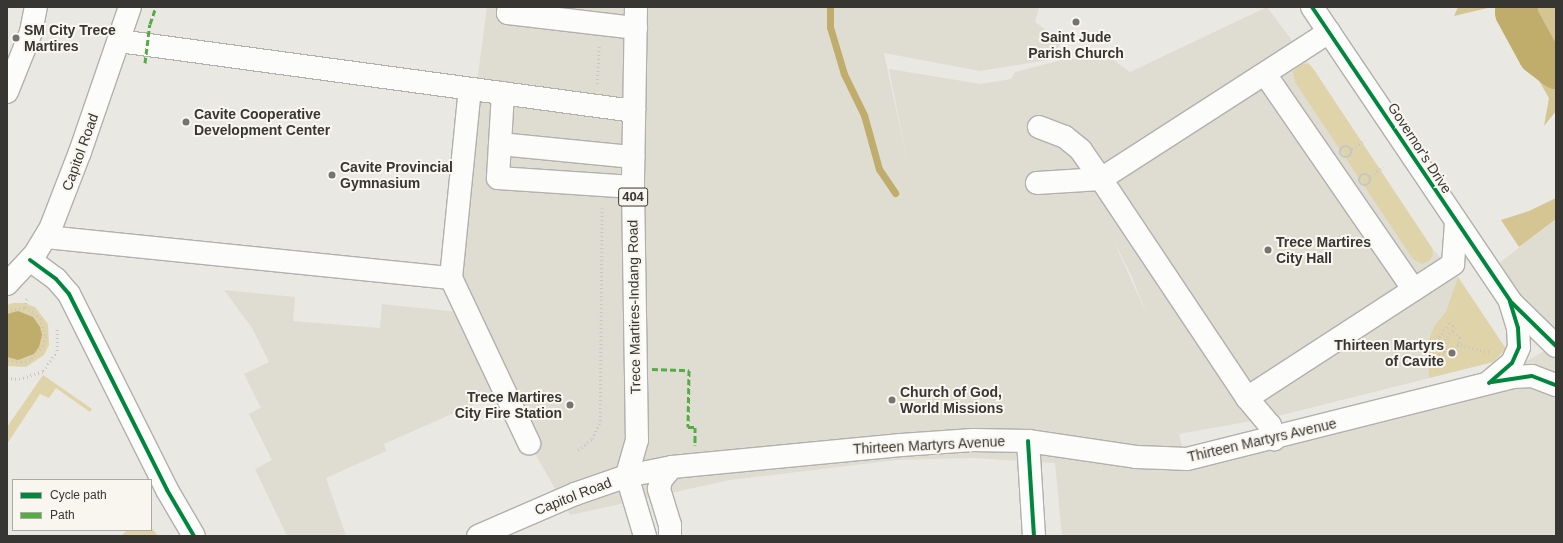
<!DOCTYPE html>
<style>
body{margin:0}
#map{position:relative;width:1563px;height:543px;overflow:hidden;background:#e9e8e3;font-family:Arial,sans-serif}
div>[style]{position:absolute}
.built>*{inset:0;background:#dfdcd2}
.green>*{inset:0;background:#dfd3aa}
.forest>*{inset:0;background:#d5c592}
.water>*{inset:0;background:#c0ad6c}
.stream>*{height:7px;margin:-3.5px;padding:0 3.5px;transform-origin:3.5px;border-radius:3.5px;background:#c0ad6c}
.river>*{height:41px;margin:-20.5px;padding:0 20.5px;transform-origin:20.5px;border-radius:20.5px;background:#c0ad6c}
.path>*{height:2.5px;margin-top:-1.25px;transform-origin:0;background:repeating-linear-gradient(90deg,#c7c6c4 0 1px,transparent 0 4px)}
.path>.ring{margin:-1.25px;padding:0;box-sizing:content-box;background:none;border:2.5px solid #c7c6c4;border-radius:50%}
.roads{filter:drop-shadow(1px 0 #b1b0ad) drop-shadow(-1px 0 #b1b0ad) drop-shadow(0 1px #b1b0ad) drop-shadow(0 -1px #b1b0ad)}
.minor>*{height:22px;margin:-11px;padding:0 11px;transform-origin:11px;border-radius:11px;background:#fcfcfb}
.major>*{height:22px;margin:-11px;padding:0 11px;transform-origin:11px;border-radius:11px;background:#fcfcfb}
.quiet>*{height:3px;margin-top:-1.5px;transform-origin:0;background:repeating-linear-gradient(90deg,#55ac45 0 6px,transparent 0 9px)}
.cycleway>*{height:4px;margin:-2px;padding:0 2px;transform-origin:2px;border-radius:2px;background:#00873e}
.dots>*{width:11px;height:11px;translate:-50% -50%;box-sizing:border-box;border:2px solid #f9f6ef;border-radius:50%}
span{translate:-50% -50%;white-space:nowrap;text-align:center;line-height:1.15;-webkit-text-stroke:4px #f9f6ef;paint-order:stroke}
.shield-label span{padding:1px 3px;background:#f9f6ef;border:1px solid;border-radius:3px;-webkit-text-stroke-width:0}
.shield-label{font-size:13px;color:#373633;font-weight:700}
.poi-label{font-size:14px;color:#373633;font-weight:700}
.left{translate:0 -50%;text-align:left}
.right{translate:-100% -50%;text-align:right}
.street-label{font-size:14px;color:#373633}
.frame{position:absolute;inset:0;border:8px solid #373633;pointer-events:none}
.legend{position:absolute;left:12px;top:479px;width:140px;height:52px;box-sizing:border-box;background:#f9f6ef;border:1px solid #aba9a4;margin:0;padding:5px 7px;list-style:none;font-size:12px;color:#373633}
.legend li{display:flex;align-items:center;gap:8px;height:20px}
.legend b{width:20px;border:1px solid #aba9a4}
</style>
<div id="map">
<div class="built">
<i style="clip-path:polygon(evenodd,487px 7px,1039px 7px,1035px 22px,1061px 41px,1054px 59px,980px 71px,884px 53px,908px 165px,889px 69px,981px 84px,1011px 79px,1015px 72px,1066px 59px,1112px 59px,1130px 72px,1267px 7px,1314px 70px,1432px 248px,1458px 277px,1506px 349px,1493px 362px,1274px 417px,1179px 434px,1185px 459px,1489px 383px,1546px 350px,1489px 271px,1556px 219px,1556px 536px,1062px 536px,1055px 463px,972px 458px,896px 460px,730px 480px,570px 515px,529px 443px,451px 278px,487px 7px,1112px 237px,1132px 277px,1147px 315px,1112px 237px)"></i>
<i style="clip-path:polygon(224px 290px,295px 297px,293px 321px,380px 328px,382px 304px,458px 312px,497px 394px,384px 444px,386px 451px,326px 478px,346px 536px,287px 536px,255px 469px,272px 460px,249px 414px,261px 408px,244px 374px,269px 362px,252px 328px)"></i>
</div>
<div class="green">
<i style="clip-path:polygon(1302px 64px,1309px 64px,1314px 70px,1432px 248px,1433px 255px,1429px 261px,1422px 264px,1413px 259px,1295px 82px,1293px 71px)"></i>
<i style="clip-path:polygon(1458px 277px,1506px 349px,1493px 362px,1429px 378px,1428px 341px,1435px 325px,1446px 312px)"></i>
<i style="clip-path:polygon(13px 303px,24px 303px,35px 307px,48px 324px,49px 345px,44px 355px,26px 367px,7px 366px,7px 305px)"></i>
<i style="clip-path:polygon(43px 375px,92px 409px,90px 412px,56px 388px,49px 398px,40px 394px,7px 444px,7px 427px)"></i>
<i style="clip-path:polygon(151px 527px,158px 536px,121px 536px,127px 530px,151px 530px)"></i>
</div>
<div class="forest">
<i style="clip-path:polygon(1458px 7px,1492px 7px,1454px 16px)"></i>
<i style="clip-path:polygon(1493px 7px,1556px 7px,1556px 111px,1544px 126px,1549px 98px,1517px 43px,1507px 17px)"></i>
<i style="clip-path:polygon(1556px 198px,1556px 219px,1519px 247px,1501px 220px,1529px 211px)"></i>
</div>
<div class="water">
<i style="clip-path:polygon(18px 311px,33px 317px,40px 327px,42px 335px,39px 347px,34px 354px,18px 360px,7px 357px,7px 314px)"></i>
</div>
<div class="stream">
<i style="left:830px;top:7px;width:20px;rotate:90deg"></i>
<i style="left:830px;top:27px;width:49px;rotate:73.4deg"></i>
<i style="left:844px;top:74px;width:46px;rotate:64deg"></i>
<i style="left:864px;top:115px;width:56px;rotate:74.5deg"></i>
<i style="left:879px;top:169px;width:29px;rotate:56deg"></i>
</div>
<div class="river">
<i style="left:1517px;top:7px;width:5px;rotate:112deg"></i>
<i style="left:1515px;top:12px;width:48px;rotate:61.3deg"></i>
<i style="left:1538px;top:54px;width:23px;rotate:38deg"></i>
</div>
<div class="path">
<i style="left:597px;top:84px;width:39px;rotate:-87deg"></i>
<i class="ring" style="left:1340px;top:146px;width:9.5px;height:9.5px"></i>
<i style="left:1352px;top:149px;width:16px;rotate:-35deg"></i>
<i class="ring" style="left:1359px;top:174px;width:9.5px;height:9.5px"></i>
<i style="left:1370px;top:176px;width:16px;rotate:-35deg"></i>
<i style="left:25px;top:308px;width:11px;rotate:-80deg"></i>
<i style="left:7px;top:310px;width:18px;rotate:-6deg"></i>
<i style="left:25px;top:308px;width:10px;rotate:29deg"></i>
<i style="left:34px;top:313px;width:8px;rotate:45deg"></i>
<i style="left:40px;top:319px;width:19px;rotate:72deg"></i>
<i style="left:46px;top:337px;width:9px;rotate:108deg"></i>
<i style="left:43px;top:346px;width:19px;rotate:133deg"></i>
<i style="left:30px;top:360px;width:9px;rotate:162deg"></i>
<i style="left:21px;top:363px;width:14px;rotate:-168deg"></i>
<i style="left:1450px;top:322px;width:7px;rotate:45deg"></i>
<i style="left:1455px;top:327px;width:15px;rotate:127deg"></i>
<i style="left:1446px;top:339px;width:15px;rotate:98deg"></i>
<i style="left:1444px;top:354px;width:8px;rotate:173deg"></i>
<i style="left:1436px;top:355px;width:18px;rotate:-81deg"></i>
<i style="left:1439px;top:337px;width:19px;rotate:-54deg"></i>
<i style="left:1457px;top:344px;width:33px;rotate:14deg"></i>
<i style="left:1444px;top:351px;width:12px;rotate:-5deg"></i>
<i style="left:1456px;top:350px;width:13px;rotate:-72deg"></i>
<i style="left:1460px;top:338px;width:11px;rotate:-135deg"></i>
<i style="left:7px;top:378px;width:12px;rotate:5deg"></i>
<i style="left:19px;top:379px;width:25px;rotate:-18deg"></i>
<i style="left:43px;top:371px;width:24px;rotate:-55deg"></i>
<i style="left:57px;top:351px;width:24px;rotate:-90deg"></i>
<i style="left:578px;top:450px;width:18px;rotate:-38deg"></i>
<i style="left:592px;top:439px;width:20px;rotate:-66deg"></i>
<i style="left:600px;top:421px;width:213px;rotate:-89.5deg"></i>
</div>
<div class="roads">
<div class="minor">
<i style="left:509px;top:7px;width:6px;rotate:99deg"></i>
<i style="left:508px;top:13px;width:129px;rotate:6.7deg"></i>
<i style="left:1329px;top:32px;width:271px;rotate:147.2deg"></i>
<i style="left:1101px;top:179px;width:263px;rotate:56.3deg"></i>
<i style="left:1247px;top:398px;width:246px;rotate:-33deg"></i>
<i style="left:1453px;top:264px;width:41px;rotate:-85.8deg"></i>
<i style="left:119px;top:41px;width:520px;rotate:7.74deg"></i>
<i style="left:1265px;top:74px;width:262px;rotate:55.4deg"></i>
<i style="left:7px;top:92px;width:65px;rotate:-68.2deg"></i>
<i style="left:31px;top:32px;width:25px;rotate:-79deg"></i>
<i style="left:503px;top:93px;width:85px;rotate:93.4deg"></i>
<i style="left:498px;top:178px;width:135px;rotate:3.8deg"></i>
<i style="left:500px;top:144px;width:134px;rotate:5.6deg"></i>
<i style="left:1037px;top:183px;width:64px;rotate:-3.6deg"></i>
<i style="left:1101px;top:179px;width:35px;rotate:-125deg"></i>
<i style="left:1081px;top:150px;width:21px;rotate:-141deg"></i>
<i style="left:1065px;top:137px;width:28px;rotate:-159deg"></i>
<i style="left:46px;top:237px;width:407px;rotate:5.8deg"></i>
<i style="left:451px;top:278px;width:183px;rotate:64.7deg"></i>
<i style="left:30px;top:260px;width:32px;rotate:36deg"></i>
<i style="left:56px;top:279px;width:20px;rotate:49deg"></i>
<i style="left:69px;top:294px;width:219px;rotate:63.4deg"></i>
<i style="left:167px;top:490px;width:53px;rotate:59.6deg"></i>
<i style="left:451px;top:278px;width:190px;rotate:-84.3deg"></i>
<i style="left:1247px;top:398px;width:35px;rotate:50deg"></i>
<i style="left:1270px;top:425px;width:15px;rotate:74deg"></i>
<i style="left:1028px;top:441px;width:95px;rotate:86.4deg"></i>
</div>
<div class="major">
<i style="left:636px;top:7px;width:180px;rotate:91deg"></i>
<i style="left:633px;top:187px;width:253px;rotate:89.1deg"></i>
<i style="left:637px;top:440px;width:37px;rotate:106deg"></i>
<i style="left:627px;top:476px;width:63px;rotate:73.3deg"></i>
<i style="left:1312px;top:7px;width:354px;rotate:56deg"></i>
<i style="left:1510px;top:301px;width:64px;rotate:44.4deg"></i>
<i style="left:7px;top:284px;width:41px;rotate:-47deg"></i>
<i style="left:35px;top:254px;width:31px;rotate:-59deg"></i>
<i style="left:51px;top:227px;width:80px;rotate:-68.9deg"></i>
<i style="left:80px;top:152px;width:153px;rotate:-71deg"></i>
<i style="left:1489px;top:382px;width:30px;rotate:-40deg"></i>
<i style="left:1512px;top:363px;width:17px;rotate:-66deg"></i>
<i style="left:1519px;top:347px;width:19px;rotate:-93deg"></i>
<i style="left:1518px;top:328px;width:27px;rotate:-107deg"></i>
<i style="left:478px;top:536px;width:106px;rotate:-23.4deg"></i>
<i style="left:575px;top:494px;width:55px;rotate:-19.1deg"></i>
<i style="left:627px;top:476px;width:46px;rotate:-11.3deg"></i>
<i style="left:672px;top:467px;width:230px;rotate:-5.5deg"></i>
<i style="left:901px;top:445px;width:72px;rotate:-4deg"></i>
<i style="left:973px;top:440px;width:55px;rotate:1deg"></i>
<i style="left:1028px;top:441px;width:109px;rotate:8.4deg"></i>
<i style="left:1136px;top:457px;width:51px;rotate:2.2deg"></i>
<i style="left:1187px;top:459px;width:336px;rotate:-14.1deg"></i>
<i style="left:1513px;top:377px;width:19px;rotate:-3deg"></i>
<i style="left:1532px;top:376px;width:26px;rotate:21deg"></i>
<i style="left:670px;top:536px;width:11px;rotate:-90deg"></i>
<i style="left:670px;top:525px;width:38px;rotate:-107deg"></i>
<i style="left:659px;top:489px;width:9px;rotate:-77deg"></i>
<i style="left:661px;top:480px;width:17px;rotate:-50deg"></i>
</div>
</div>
<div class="quiet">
<i style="left:145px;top:63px;width:39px;rotate:-83deg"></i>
<i style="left:150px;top:24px;width:18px;rotate:-71deg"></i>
<i style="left:652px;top:369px;width:37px;rotate:2deg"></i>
<i style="left:689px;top:370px;width:57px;rotate:91deg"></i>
<i style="left:688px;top:427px;width:7px"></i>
<i style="left:695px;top:427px;width:18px;rotate:90deg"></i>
</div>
<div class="cycleway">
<i style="left:1312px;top:7px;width:354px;rotate:56deg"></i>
<i style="left:1510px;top:301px;width:64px;rotate:44.4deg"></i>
<i style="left:30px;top:260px;width:32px;rotate:36deg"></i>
<i style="left:56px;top:279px;width:20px;rotate:49deg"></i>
<i style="left:69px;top:294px;width:219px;rotate:63.4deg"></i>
<i style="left:167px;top:490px;width:53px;rotate:59.6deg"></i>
<i style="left:1492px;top:382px;width:40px;rotate:-8.5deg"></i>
<i style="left:1532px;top:376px;width:26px;rotate:21deg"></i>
<i style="left:1489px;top:383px;width:30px;rotate:-41deg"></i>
<i style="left:1512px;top:363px;width:17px;rotate:-66deg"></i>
<i style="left:1519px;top:347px;width:19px;rotate:-93deg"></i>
<i style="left:1518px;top:328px;width:28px;rotate:-107deg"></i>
<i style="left:1028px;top:441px;width:95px;rotate:86.4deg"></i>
</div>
<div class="dots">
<i style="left:1076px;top:22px;background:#757471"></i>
<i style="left:16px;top:38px;background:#757471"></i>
<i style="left:186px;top:122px;background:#757471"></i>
<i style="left:332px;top:175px;background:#757471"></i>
<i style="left:1268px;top:250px;background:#757471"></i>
<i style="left:1452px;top:353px;background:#757471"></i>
<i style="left:892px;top:400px;background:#757471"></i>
<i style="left:570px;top:405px;background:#757471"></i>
</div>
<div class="shield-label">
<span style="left:633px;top:197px">404</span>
</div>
<div class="poi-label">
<span class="left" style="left:24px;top:38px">SM City Trece<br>Martires</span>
<span style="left:1076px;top:45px">Saint Jude<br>Parish Church</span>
<span class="left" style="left:194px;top:122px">Cavite Cooperative<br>Development Center</span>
<span class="left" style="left:340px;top:175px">Cavite Provincial<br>Gymnasium</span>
<span class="left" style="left:1276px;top:250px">Trece Martires<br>City Hall</span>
<span class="right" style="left:1444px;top:353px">Thirteen Martyrs<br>of Cavite</span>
<span class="left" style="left:900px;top:400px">Church of God,<br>World Missions</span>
<span class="right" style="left:562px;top:405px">Trece Martires<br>City Fire Station</span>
</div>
<div class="street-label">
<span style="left:1420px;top:148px;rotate:57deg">Governor's Drive</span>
<span style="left:80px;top:152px;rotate:-70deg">Capitol Road</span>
<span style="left:634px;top:307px;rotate:-91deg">Trece Martires-Indang Road</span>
<span style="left:1262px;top:440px;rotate:-13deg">Thirteen Martyrs Avenue</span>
<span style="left:929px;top:445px;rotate:-3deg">Thirteen Martyrs Avenue</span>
<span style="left:573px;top:496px;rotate:-21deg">Capitol Road</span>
</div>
<div class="frame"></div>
<ul class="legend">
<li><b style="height:5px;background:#00873e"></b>Cycle path</li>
<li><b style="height:5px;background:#55ac45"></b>Path</li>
</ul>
</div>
